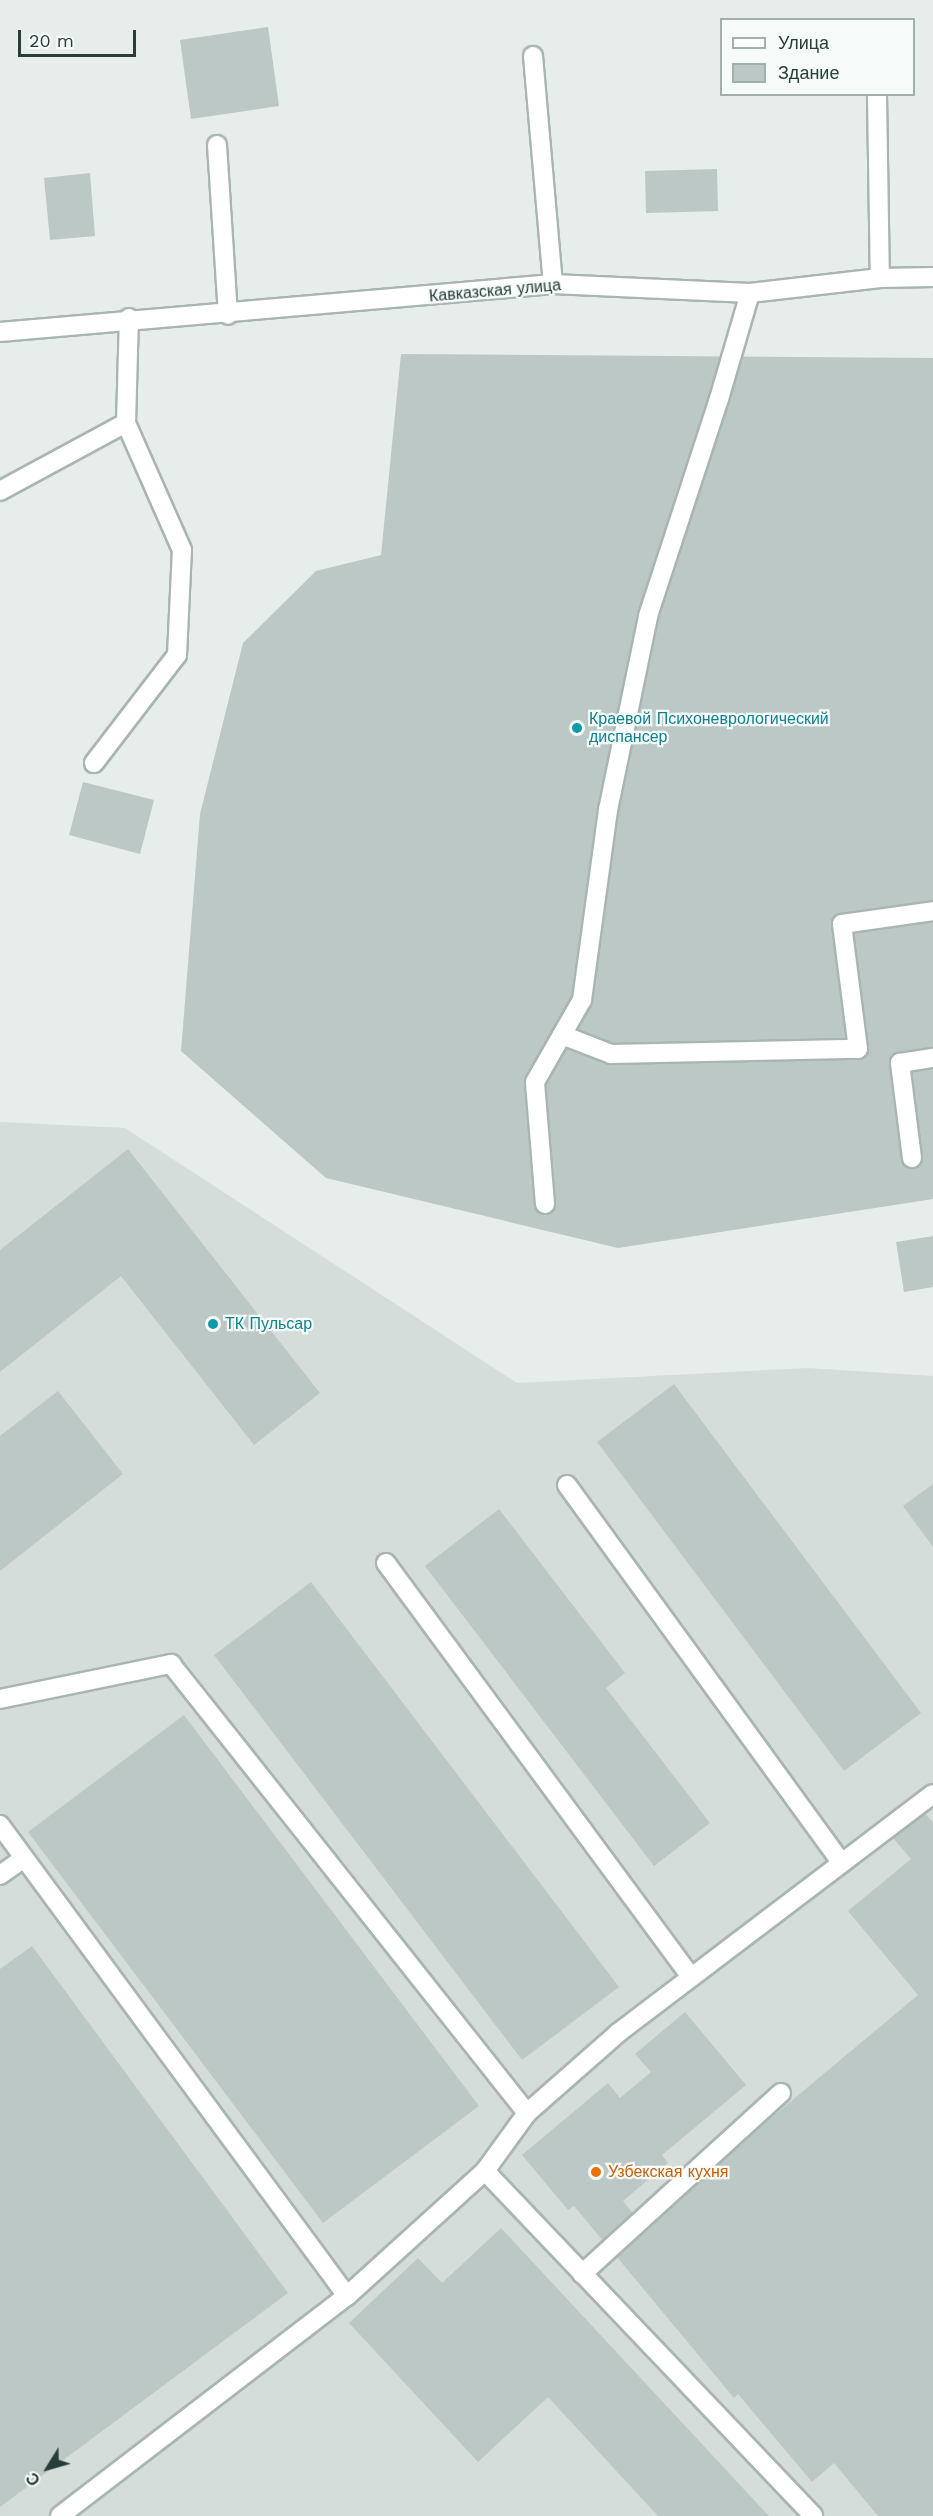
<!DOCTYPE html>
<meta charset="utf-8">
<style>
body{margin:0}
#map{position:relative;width:933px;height:2516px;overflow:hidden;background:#e6edeb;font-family:"Work Sans",sans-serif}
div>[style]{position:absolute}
.built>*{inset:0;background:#d4ddda}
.building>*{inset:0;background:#bcc8c5}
.roads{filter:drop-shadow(2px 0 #a9b5b3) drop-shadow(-2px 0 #a9b5b3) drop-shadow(0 2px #a9b5b3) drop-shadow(0 -2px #a9b5b3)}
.lane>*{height:18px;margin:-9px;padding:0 9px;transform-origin:9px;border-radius:9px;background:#fff}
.secondary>*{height:18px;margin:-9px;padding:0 9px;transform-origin:9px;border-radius:9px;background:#fff}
.dots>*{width:16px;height:16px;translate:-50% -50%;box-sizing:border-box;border:3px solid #f6faf9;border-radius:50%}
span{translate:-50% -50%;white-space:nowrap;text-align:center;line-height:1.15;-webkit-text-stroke:4.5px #f6faf9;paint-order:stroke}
.street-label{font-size:16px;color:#273e3b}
.culture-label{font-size:16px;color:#0d838f}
.left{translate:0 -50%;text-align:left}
.food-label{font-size:16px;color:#c56008}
.legend{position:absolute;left:720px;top:18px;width:195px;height:78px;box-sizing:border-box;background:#f6faf9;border:2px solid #a3afad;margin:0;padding:8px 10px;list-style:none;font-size:18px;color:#273e3b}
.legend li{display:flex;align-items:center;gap:12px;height:30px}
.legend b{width:30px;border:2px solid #a3afad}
.north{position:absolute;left:18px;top:2438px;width:60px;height:60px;-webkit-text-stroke:4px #f6faf9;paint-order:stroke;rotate:233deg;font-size:16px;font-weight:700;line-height:24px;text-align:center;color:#273e3b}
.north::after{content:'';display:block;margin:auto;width:21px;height:27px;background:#273e3b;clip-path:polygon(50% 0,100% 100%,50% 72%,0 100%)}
.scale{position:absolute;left:18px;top:30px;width:118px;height:27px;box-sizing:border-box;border:3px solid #273e3b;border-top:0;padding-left:8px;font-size:18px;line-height:21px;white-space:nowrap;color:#273e3b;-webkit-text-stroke:4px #f6faf9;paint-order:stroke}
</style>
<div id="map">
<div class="built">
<i style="clip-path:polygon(0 1122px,125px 1128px,517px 1383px,808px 1368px,933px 1376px,933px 2516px,0 2516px)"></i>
</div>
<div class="building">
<i style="clip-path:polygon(268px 27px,279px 106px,191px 119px,180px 40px)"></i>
<i style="clip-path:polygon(717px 169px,718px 211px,646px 213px,645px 171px)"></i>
<i style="clip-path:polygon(90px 173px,95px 236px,50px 240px,44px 178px)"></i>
<i style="clip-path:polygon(401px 354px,933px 358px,933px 1199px,618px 1248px,326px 1178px,181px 1051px,200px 814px,243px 643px,316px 571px,381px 555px)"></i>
<i style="clip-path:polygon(83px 782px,154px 800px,140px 854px,69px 835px)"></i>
<i style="clip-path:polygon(128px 1149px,320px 1393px,254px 1445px,121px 1276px,0 1372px,0 1250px)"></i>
<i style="clip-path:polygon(933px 1236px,933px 1287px,904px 1292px,896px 1242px)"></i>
<i style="clip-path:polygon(674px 1384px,921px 1713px,844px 1771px,597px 1442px)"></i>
<i style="clip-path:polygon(58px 1391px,123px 1474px,0 1571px,0 1436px)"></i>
<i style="clip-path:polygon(933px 1484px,933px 1547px,903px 1506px)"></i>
<i style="clip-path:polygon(499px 1509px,625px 1673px,606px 1688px,710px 1823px,654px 1866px,425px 1566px)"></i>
<i style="clip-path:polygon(311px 1582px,619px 1987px,522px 2060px,214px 1655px)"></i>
<i style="clip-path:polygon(184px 1715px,479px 2106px,323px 2223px,28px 1832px)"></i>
<i style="clip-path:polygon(924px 1812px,933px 1823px,933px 2516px,878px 2516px,834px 2463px,812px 2482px,738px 2394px,734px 2398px,612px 2251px,918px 1995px,848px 1911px,911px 1859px,893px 1838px)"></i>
<i style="clip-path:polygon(32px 1946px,288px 2293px,0 2507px,0 1969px)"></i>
<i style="clip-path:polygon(685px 2012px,746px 2085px,662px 2155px,668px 2163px,623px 2201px,635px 2216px,604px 2242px,574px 2206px,568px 2210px,522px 2155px,608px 2083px,620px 2098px,651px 2072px,635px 2054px)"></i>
<i style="clip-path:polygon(501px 2228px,769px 2516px,658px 2516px,548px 2397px,478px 2462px,349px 2323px,418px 2258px,442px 2283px)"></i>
</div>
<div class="roads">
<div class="lane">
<i style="left:533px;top:56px;width:229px;rotate:85deg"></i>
<i style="left:877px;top:96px;width:182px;rotate:89.1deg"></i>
<i style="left:217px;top:145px;width:170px;rotate:86.3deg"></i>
<i style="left:0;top:491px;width:143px;rotate:-28.4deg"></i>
<i style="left:126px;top:423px;width:105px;rotate:-88.4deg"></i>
<i style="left:94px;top:763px;width:136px;rotate:-52.5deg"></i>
<i style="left:177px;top:655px;width:105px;rotate:-87.3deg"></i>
<i style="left:182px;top:550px;width:139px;rotate:-113.8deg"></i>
<i style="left:562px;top:1035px;width:53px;rotate:21.2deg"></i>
<i style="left:611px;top:1054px;width:247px;rotate:-1.2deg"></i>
<i style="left:858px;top:1049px;width:126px;rotate:-97.3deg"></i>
<i style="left:842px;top:924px;width:92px;rotate:-8.1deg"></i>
<i style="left:912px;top:1158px;width:96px;rotate:-97.2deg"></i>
<i style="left:900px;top:1063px;width:33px;rotate:-9deg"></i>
<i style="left:545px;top:1204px;width:122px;rotate:-94.7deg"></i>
<i style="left:535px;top:1082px;width:95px;rotate:-60.2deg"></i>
<i style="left:582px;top:1000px;width:192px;rotate:-82.2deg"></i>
<i style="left:608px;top:810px;width:198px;rotate:-78.3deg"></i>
<i style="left:648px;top:616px;width:228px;rotate:-71.9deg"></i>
<i style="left:719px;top:399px;width:110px;rotate:-73.7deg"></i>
<i style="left:567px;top:1485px;width:466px;rotate:54deg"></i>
<i style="left:386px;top:1563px;width:514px;rotate:53.62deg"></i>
<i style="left:0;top:1699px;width:175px;rotate:-11.6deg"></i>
<i style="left:171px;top:1664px;width:573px;rotate:51.59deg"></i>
<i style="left:0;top:1825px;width:585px;rotate:53.62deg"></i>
<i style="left:347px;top:2296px;width:186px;rotate:-42.2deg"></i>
<i style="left:485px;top:2171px;width:72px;rotate:-54.1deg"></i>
<i style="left:527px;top:2113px;width:121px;rotate:-41.3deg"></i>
<i style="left:618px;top:2033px;width:395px;rotate:-37.2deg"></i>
<i style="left:0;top:1875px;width:29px;rotate:-35deg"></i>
<i style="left:485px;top:2171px;width:476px;rotate:46.4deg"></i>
<i style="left:582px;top:2274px;width:269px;rotate:-42.3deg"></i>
<i style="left:60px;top:2516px;width:362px;rotate:-37.5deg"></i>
</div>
<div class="secondary">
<i style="left:0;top:332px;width:555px;rotate:-4.96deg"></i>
<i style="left:553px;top:284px;width:197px;rotate:2.6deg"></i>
<i style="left:750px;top:293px;width:131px;rotate:-6.6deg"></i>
<i style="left:880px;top:278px;width:53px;rotate:-1.1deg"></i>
</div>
</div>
<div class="dots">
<i style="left:577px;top:728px;background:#0f9aa8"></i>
<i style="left:213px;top:1324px;background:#0f9aa8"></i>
<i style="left:596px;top:2172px;background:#e8710a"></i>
</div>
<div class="street-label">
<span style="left:495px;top:291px;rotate:-5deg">Кавказская улица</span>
</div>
<div class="culture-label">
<span class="left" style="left:589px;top:728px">Краевой Психоневрологический<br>диспансер</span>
<span class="left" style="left:225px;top:1324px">ТК Пульсар</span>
</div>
<div class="food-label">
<span class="left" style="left:608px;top:2172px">Узбекская кухня</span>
</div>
<ul class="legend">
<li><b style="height:8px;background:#fff"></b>Улица</li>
<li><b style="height:16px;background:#bcc8c5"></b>Здание</li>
</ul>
<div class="north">С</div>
<div class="scale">20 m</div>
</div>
